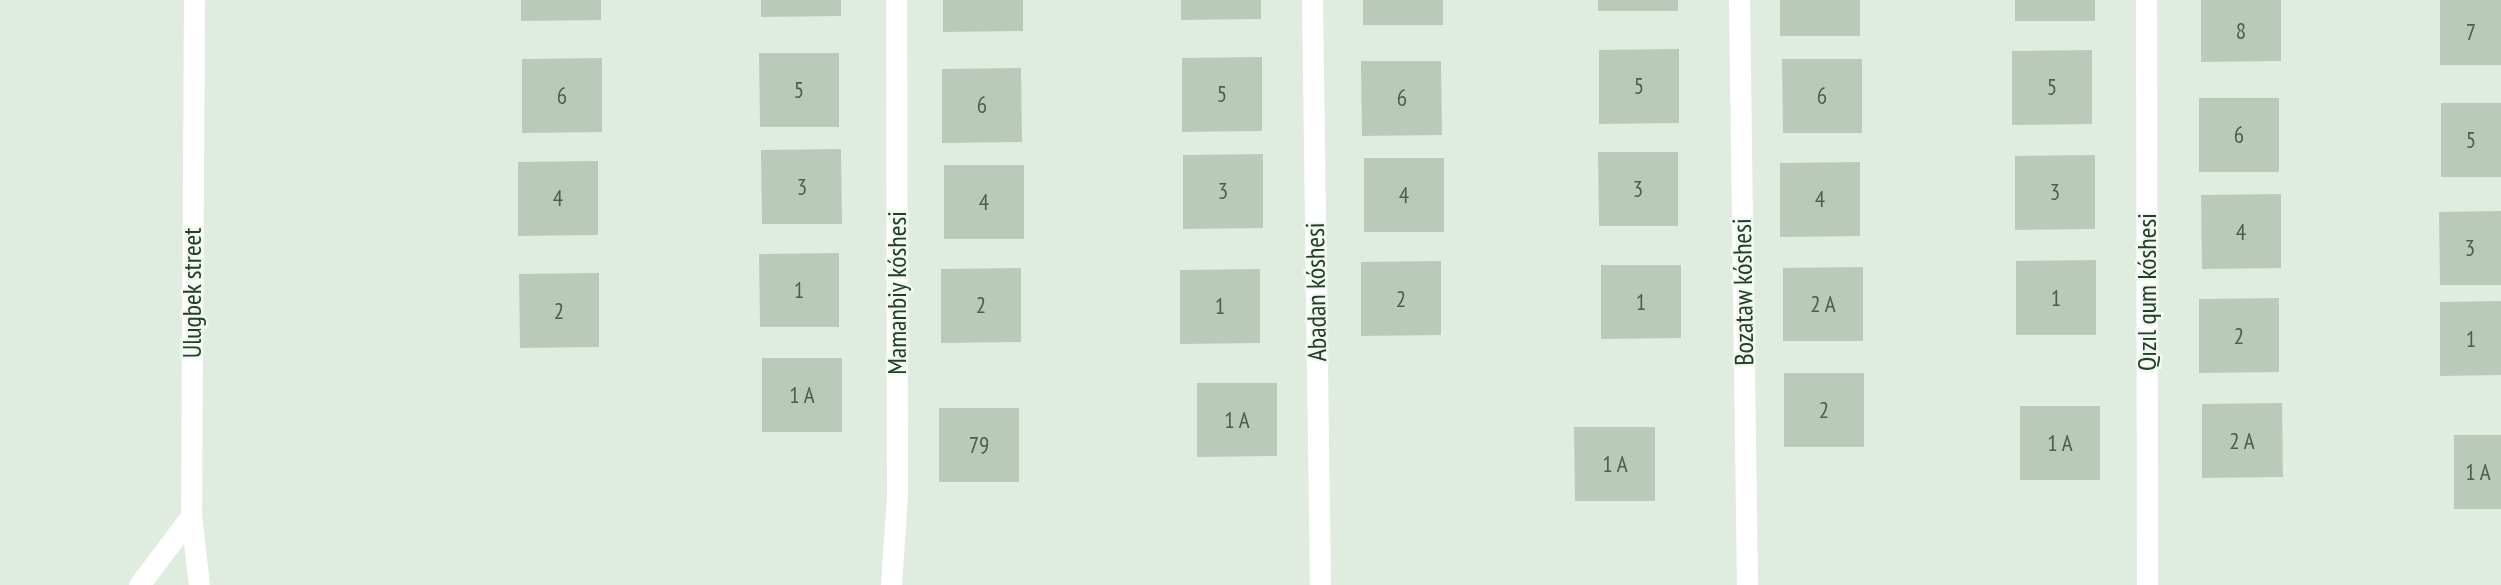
<!DOCTYPE html>
<meta charset="utf-8">
<style>
body{margin:0}
#map{position:relative;width:2501px;height:585px;overflow:hidden;background:#e1ece1;font-family:"PT Sans Narrow",sans-serif}
div>[style]{position:absolute}
.building>*{inset:0;background:#bacaba}
.minor>*{height:21px;margin:-10.5px;padding:0 10.5px;transform-origin:10.5px;border-radius:10.5px;background:#fff}
span{translate:-50% -50%;white-space:nowrap;text-align:center;line-height:1.15;-webkit-text-stroke:5px #f2f9f2;paint-order:stroke}
.number-label{font-size:23px;color:#47614b}
.number-label span{-webkit-text-stroke-width:0}
.street-label{font-size:26px;color:#213e26}
</style>
<div id="map">
<div class="building">
<i style="clip-path:polygon(521px 0,601px 0,601px 20px,521px 21px)"></i>
<i style="clip-path:polygon(761px 0,841px 0,841px 16px,761px 17px)"></i>
<i style="clip-path:polygon(943px 0,1023px 0,1023px 31px,943px 32px)"></i>
<i style="clip-path:polygon(1181px 0,1261px 0,1261px 19px,1181px 20px)"></i>
<i style="clip-path:polygon(1363px 0,1443px 0,1443px 25px,1363px 25px)"></i>
<i style="clip-path:polygon(1598px 0,1678px 0,1678px 11px,1598px 11px)"></i>
<i style="clip-path:polygon(1780px 0,1860px 0,1860px 36px,1780px 36px)"></i>
<i style="clip-path:polygon(2015px 0,2095px 0,2095px 21px,2015px 21px)"></i>
<i style="clip-path:polygon(2201px 0,2281px 0,2281px 61px,2201px 62px)"></i>
<i style="clip-path:polygon(2440px 0,2501px 0,2501px 65px,2440px 65px)"></i>
<i style="clip-path:polygon(1679px 49px,1679px 123px,1599px 124px,1599px 50px)"></i>
<i style="clip-path:polygon(2092px 50px,2092px 124px,2012px 125px,2012px 51px)"></i>
<i style="clip-path:polygon(759px 53px,839px 53px,839px 127px,760px 127px)"></i>
<i style="clip-path:polygon(1262px 57px,1262px 131px,1182px 132px,1182px 58px)"></i>
<i style="clip-path:polygon(602px 58px,602px 132px,522px 133px,522px 59px)"></i>
<i style="clip-path:polygon(1782px 59px,1862px 59px,1862px 133px,1783px 133px)"></i>
<i style="clip-path:polygon(1361px 61px,1441px 61px,1442px 135px,1362px 136px)"></i>
<i style="clip-path:polygon(1021px 68px,1022px 142px,942px 143px,942px 69px)"></i>
<i style="clip-path:polygon(2199px 98px,2279px 98px,2279px 172px,2199px 172px)"></i>
<i style="clip-path:polygon(2441px 103px,2501px 103px,2501px 177px,2441px 177px)"></i>
<i style="clip-path:polygon(841px 149px,842px 224px,762px 224px,761px 150px)"></i>
<i style="clip-path:polygon(1598px 152px,1678px 152px,1678px 226px,1599px 226px)"></i>
<i style="clip-path:polygon(1263px 154px,1263px 228px,1183px 229px,1183px 155px)"></i>
<i style="clip-path:polygon(2095px 155px,2095px 229px,2015px 230px,2015px 156px)"></i>
<i style="clip-path:polygon(1364px 158px,1444px 158px,1444px 232px,1364px 232px)"></i>
<i style="clip-path:polygon(598px 161px,598px 235px,518px 236px,518px 162px)"></i>
<i style="clip-path:polygon(1860px 162px,1860px 236px,1780px 237px,1780px 163px)"></i>
<i style="clip-path:polygon(944px 165px,1024px 165px,1024px 239px,944px 239px)"></i>
<i style="clip-path:polygon(2281px 194px,2281px 268px,2202px 269px,2201px 195px)"></i>
<i style="clip-path:polygon(2501px 211px,2501px 285px,2440px 285px,2439px 212px)"></i>
<i style="clip-path:polygon(839px 253px,839px 327px,760px 327px,759px 254px)"></i>
<i style="clip-path:polygon(2096px 260px,2096px 335px,2016px 335px,2016px 261px)"></i>
<i style="clip-path:polygon(1441px 261px,1441px 335px,1361px 336px,1361px 262px)"></i>
<i style="clip-path:polygon(1601px 265px,1681px 265px,1681px 338px,1601px 339px)"></i>
<i style="clip-path:polygon(1863px 267px,1863px 341px,1783px 341px,1783px 268px)"></i>
<i style="clip-path:polygon(1021px 268px,1021px 342px,941px 343px,941px 269px)"></i>
<i style="clip-path:polygon(1260px 269px,1260px 343px,1180px 344px,1180px 270px)"></i>
<i style="clip-path:polygon(599px 273px,599px 347px,520px 348px,519px 274px)"></i>
<i style="clip-path:polygon(2279px 298px,2279px 372px,2199px 373px,2199px 299px)"></i>
<i style="clip-path:polygon(2501px 301px,2501px 375px,2440px 376px,2440px 302px)"></i>
<i style="clip-path:polygon(762px 358px,842px 358px,842px 432px,762px 432px)"></i>
<i style="clip-path:polygon(1784px 373px,1864px 373px,1864px 447px,1784px 447px)"></i>
<i style="clip-path:polygon(1197px 383px,1277px 383px,1277px 456px,1197px 457px)"></i>
<i style="clip-path:polygon(2282px 403px,2283px 477px,2202px 478px,2202px 404px)"></i>
<i style="clip-path:polygon(2020px 406px,2100px 406px,2100px 480px,2020px 480px)"></i>
<i style="clip-path:polygon(939px 408px,1019px 408px,1019px 482px,939px 482px)"></i>
<i style="clip-path:polygon(1574px 427px,1655px 427px,1655px 501px,1575px 501px)"></i>
<i style="clip-path:polygon(2454px 435px,2501px 435px,2501px 509px,2454px 509px)"></i>
</div>
<div class="minor">
<i style="left:194px;top:0;width:516px;rotate:90.33deg"></i>
<i style="left:191px;top:516px;width:69px;rotate:83.4deg"></i>
<i style="left:1312px;top:0;width:585px;rotate:89.22deg"></i>
<i style="left:1739px;top:0;width:585px;rotate:89.22deg"></i>
<i style="left:2146px;top:0;width:585px;rotate:89.9deg"></i>
<i style="left:139px;top:585px;width:86px;rotate:-53deg"></i>
<i style="left:891px;top:585px;width:91px;rotate:-86.2deg"></i>
<i style="left:897px;top:494px;width:494px;rotate:-90.1deg"></i>
</div>
<div class="number-label">
<span style="left:2241px;top:31px">8</span>
<span style="left:2471px;top:32px">7</span>
<span style="left:1639px;top:86px">5</span>
<span style="left:2052px;top:87px">5</span>
<span style="left:799px;top:90px">5</span>
<span style="left:1222px;top:94px">5</span>
<span style="left:562px;top:96px">6</span>
<span style="left:1822px;top:96px">6</span>
<span style="left:1402px;top:98px">6</span>
<span style="left:982px;top:105px">6</span>
<span style="left:2239px;top:135px">6</span>
<span style="left:2471px;top:140px">5</span>
<span style="left:802px;top:187px">3</span>
<span style="left:1638px;top:189px">3</span>
<span style="left:1223px;top:191px">3</span>
<span style="left:2055px;top:192px">3</span>
<span style="left:1404px;top:195px">4</span>
<span style="left:558px;top:198px">4</span>
<span style="left:1820px;top:199px">4</span>
<span style="left:984px;top:202px">4</span>
<span style="left:2241px;top:232px">4</span>
<span style="left:2470px;top:248px">3</span>
<span style="left:799px;top:290px">1</span>
<span style="left:2056px;top:298px">1</span>
<span style="left:1401px;top:299px">2</span>
<span style="left:1641px;top:302px">1</span>
<span style="left:1823px;top:304px">2 А</span>
<span style="left:981px;top:305px">2</span>
<span style="left:1220px;top:306px">1</span>
<span style="left:559px;top:311px">2</span>
<span style="left:2239px;top:336px">2</span>
<span style="left:2471px;top:339px">1</span>
<span style="left:802px;top:395px">1 А</span>
<span style="left:1824px;top:410px">2</span>
<span style="left:1237px;top:420px">1 А</span>
<span style="left:2242px;top:441px">2 А</span>
<span style="left:2060px;top:443px">1 А</span>
<span style="left:979px;top:445px">79</span>
<span style="left:1615px;top:464px">1 А</span>
<span style="left:2478px;top:472px">1 А</span>
</div>
<div class="street-label">
<span style="left:1316px;top:292px;rotate:-91deg">Abadan kóshesi</span>
<span style="left:1743px;top:292px;rotate:-91deg">Bozataw kóshesi</span>
<span style="left:2147px;top:292px;rotate:-90deg">Qızıl qum kóshesi</span>
<span style="left:192px;top:293px;rotate:-90deg">Ulugbek street</span>
<span style="left:897px;top:293px;rotate:-90deg">Mamanbiy kóshesi</span>
</div>
</div>
